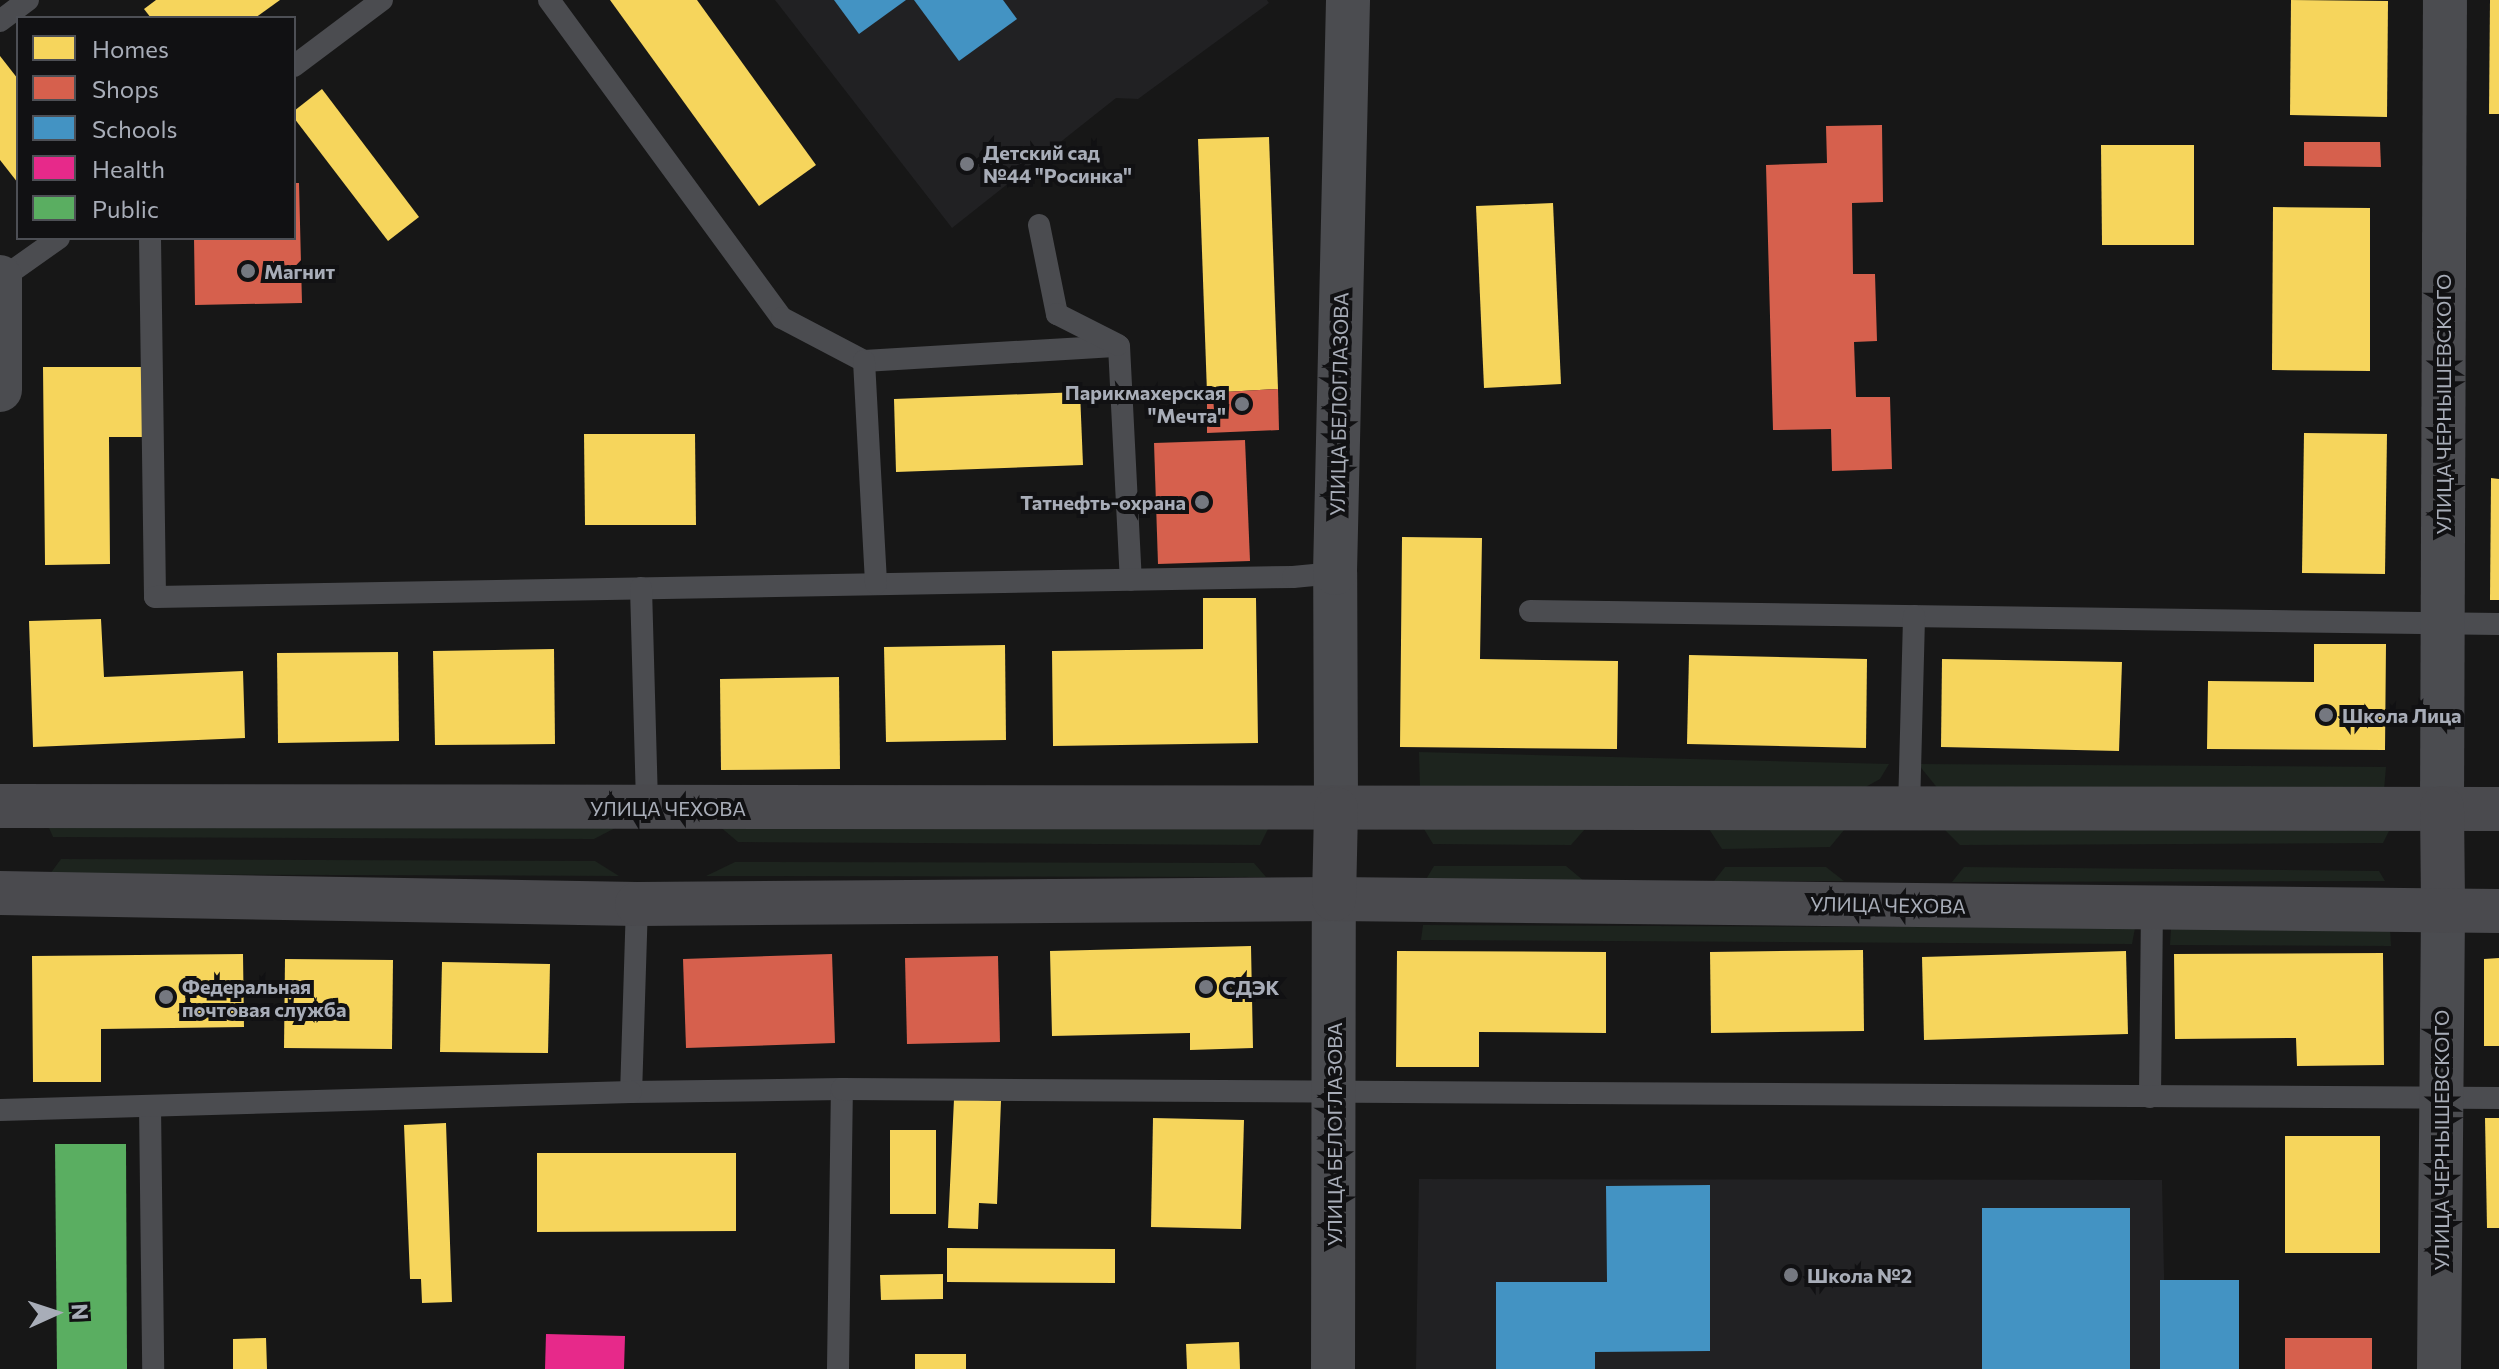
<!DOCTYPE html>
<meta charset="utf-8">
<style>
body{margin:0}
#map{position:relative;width:2499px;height:1369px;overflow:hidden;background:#171717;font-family:Commissioner,sans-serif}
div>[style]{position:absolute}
.built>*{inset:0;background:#212123}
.green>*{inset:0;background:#1d241e}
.homes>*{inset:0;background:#f6d55c}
.shops>*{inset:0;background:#d6604d}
.schools>*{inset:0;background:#4393c3}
.health>*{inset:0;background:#e7298a}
.public>*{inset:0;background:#5aae61}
.service>*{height:22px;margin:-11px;padding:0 11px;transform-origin:11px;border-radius:11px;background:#4b4c50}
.minor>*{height:44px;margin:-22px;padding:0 22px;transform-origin:22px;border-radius:22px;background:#4b4c50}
.tertiary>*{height:44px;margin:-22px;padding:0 22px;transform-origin:22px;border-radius:22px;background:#4b4c50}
.secondary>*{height:44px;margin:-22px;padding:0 22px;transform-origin:22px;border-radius:22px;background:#4a4a4e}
.dots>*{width:22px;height:22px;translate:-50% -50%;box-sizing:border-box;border:4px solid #111113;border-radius:50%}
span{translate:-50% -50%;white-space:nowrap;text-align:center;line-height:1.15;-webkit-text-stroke:8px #111113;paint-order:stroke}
.poi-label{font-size:20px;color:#a8adb8;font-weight:700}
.left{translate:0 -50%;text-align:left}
.right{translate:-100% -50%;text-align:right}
.street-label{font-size:20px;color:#a8adb8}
.legend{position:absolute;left:16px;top:16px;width:280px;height:224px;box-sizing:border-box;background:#111113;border:2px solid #4d4f55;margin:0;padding:10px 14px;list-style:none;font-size:24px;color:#a8adb8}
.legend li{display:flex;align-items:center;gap:16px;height:40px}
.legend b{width:40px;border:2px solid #4d4f55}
.north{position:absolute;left:16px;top:1273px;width:80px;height:80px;-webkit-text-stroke:6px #111113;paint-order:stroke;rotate:87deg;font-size:22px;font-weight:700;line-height:32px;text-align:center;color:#a8adb8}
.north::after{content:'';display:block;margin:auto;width:28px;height:36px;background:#a8adb8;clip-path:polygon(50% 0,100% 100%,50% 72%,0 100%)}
</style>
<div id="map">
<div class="built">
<i style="clip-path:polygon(775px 0,1267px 0,1269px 3px,1138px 99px,1116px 98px,952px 228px)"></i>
<i style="clip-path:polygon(1419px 1179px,2162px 1180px,2166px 1369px,1416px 1369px)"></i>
</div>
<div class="green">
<i style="clip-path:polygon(1419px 752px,1889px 764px,1880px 779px,1862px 789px,1420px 788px)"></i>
<i style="clip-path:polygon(1918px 764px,2386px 767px,2384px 790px,1939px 790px)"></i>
<i style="clip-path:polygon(46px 821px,621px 825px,594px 839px,53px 837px)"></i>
<i style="clip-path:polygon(718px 825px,1268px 829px,1260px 845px,738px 842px)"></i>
<i style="clip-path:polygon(1424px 829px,1585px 829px,1571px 845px,1433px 844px)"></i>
<i style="clip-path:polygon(1709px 829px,1844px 830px,1830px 847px,1722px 849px)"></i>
<i style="clip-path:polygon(1945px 830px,2389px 831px,2383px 843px,1960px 845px)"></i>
<i style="clip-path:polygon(61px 859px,595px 861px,619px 876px,50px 874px)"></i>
<i style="clip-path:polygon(735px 862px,1254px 863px,1266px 877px,706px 876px)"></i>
<i style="clip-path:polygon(1434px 866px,1566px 866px,1584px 881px,1425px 881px)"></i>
<i style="clip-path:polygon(1725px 867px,1826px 867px,1844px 881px,1714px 881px)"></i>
<i style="clip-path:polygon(1964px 867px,2379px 871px,2385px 881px,1952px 882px)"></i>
<i style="clip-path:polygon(1423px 925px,2135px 928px,2132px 944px,1421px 940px)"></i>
<i style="clip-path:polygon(2171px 929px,2390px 929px,2391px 946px,2170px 945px)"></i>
</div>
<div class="homes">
<i style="clip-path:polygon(156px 0,280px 0,255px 18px,151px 18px,144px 9px)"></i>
<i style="clip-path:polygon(610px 0,697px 0,816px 165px,759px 206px)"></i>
<i style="clip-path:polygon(2291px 0,2388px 1px,2387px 117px,2290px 115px)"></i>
<i style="clip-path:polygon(2490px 0,2499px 0,2499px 114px,2489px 114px)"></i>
<i style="clip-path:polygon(0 56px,18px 79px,18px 183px,0 160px)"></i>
<i style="clip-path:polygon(322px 89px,419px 217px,388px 241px,294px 118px,294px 111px)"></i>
<i style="clip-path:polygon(1269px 137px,1278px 389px,1207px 393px,1198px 139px)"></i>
<i style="clip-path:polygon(2101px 145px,2194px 145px,2194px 245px,2102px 245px)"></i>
<i style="clip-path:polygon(1553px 203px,1561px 384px,1484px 388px,1476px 206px)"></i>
<i style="clip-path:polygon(2273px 207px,2370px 208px,2370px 371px,2272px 370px)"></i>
<i style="clip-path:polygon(43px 367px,147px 367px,147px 437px,109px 437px,110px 564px,45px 565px)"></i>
<i style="clip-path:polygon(1080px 392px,1083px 465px,896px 472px,894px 399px)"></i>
<i style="clip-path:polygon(2304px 433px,2387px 434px,2385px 574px,2302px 573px)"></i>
<i style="clip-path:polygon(584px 434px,695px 434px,696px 525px,585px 525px)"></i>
<i style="clip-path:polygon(2491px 478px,2499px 479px,2499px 600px,2490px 600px)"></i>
<i style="clip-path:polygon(1402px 537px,1482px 538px,1480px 659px,1618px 661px,1617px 749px,1400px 747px)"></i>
<i style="clip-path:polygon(1203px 598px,1256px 598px,1258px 743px,1053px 746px,1052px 651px,1203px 649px)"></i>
<i style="clip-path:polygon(101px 619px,104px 677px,243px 671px,245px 738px,33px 747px,29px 621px)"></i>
<i style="clip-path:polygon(2314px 644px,2386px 644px,2385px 750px,2207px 749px,2208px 681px,2314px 682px)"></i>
<i style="clip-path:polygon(1005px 645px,1006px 740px,886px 742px,884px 647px)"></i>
<i style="clip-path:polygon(554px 649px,555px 744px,435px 745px,433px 651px)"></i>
<i style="clip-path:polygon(398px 652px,399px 741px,278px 743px,277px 653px)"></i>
<i style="clip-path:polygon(1689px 655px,1867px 659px,1866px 748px,1687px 744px)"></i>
<i style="clip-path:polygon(1942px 659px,2122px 662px,2119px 751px,1941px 747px)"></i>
<i style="clip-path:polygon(839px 677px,840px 769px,721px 770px,720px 679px)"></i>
<i style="clip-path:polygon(1251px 946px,1253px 1048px,1190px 1050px,1190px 1033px,1052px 1036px,1050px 951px)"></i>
<i style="clip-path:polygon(1863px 950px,1864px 1031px,1711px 1033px,1710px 952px)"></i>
<i style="clip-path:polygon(1397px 951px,1606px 952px,1606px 1033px,1479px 1032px,1479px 1067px,1396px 1067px)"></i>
<i style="clip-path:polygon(2126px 951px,2128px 1034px,1924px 1040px,1922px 957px)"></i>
<i style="clip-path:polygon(2383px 953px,2384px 1065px,2297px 1066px,2296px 1038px,2175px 1039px,2174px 954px)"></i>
<i style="clip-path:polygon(243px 954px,244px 1027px,101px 1029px,101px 1082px,33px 1082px,32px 956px)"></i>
<i style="clip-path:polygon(2499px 958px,2499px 1046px,2484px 1046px,2484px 959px)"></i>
<i style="clip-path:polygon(285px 959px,393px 960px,392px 1049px,284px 1048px)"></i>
<i style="clip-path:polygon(442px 962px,550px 964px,548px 1053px,440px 1052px)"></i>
<i style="clip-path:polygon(954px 1099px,1001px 1101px,997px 1204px,979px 1203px,978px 1229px,948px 1228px)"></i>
<i style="clip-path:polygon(1153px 1118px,1244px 1120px,1241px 1229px,1151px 1227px)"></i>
<i style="clip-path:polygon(2485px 1118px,2499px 1118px,2499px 1228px,2487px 1228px)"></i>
<i style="clip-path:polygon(446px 1123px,452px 1302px,422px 1303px,421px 1279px,410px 1279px,404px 1125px)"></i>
<i style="clip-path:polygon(890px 1130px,936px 1130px,936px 1214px,890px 1214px)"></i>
<i style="clip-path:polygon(2285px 1136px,2380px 1136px,2380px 1253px,2285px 1253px)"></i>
<i style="clip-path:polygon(537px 1153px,736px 1153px,736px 1231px,537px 1232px)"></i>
<i style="clip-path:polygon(947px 1248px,1115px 1249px,1115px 1283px,947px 1282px)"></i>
<i style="clip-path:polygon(943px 1274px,943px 1299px,881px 1300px,880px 1275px)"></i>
<i style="clip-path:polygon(266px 1338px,267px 1369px,233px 1369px,233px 1339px)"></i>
<i style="clip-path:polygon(1239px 1342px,1240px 1369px,1187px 1369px,1186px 1344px)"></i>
<i style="clip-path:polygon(915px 1354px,966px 1354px,966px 1369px,915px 1369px)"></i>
</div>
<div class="shops">
<i style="clip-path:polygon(1882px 125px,1883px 202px,1852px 203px,1853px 274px,1875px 274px,1877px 341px,1854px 342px,1856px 397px,1890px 397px,1892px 469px,1832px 471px,1831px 429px,1773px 430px,1766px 165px,1827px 163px,1826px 126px)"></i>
<i style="clip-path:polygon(2304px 142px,2380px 142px,2381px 167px,2304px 166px)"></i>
<i style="clip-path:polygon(294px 183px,299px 183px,302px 303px,195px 305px,194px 238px,294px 238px)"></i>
<i style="clip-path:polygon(1278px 389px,1279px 430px,1207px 433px,1207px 393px)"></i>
<i style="clip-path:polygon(1245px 440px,1250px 561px,1158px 564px,1154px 443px)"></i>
<i style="clip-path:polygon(832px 954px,835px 1043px,686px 1048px,683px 959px)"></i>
<i style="clip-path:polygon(998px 956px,1000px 1042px,907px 1044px,905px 958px)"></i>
<i style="clip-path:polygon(2285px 1338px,2372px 1338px,2372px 1369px,2285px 1369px)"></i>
</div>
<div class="schools">
<i style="clip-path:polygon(834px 0,906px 0,859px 34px)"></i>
<i style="clip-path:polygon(914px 0,1003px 0,1017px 19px,959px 61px)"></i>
<i style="clip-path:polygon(1710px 1185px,1710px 1351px,1595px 1352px,1595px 1369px,1496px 1369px,1496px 1282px,1607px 1282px,1606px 1186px)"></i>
<i style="clip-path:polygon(1982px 1208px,2130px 1208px,2130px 1369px,1982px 1369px)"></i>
<i style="clip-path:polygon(2160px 1280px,2239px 1280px,2239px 1369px,2160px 1369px)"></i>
</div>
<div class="health">
<i style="clip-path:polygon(546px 1334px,625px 1336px,624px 1369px,545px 1369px)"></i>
</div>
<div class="public">
<i style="clip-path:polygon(55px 1144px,126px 1144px,127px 1369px,57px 1369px)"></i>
</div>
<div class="service">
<i style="left:549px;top:0;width:394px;rotate:53.8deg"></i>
<i style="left:782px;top:318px;width:93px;rotate:27.7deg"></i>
<i style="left:864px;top:361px;width:255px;rotate:-3.4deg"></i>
<i style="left:1119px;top:346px;width:234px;rotate:87.1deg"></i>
<i style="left:0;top:21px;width:35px;rotate:-37deg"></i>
<i style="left:294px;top:66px;width:110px;rotate:-36.9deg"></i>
<i style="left:1039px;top:225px;width:91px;rotate:78.6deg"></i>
<i style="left:1057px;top:314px;width:68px;rotate:26.9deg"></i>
<i style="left:150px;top:238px;width:359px;rotate:89.2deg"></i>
<i style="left:155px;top:597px;width:1138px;rotate:-1.01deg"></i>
<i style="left:1293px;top:577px;width:42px;rotate:-5.4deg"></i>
<i style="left:1px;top:279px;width:71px;rotate:-35.3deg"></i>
<i style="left:864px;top:361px;width:223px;rotate:86.9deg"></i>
<i style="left:641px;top:588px;width:220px;rotate:88.4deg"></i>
<i style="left:1530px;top:611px;width:969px;rotate:0.77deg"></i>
<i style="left:1909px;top:809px;width:193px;rotate:-88.5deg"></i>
<i style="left:637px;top:904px;width:188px;rotate:91.8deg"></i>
<i style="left:631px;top:1092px;width:211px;rotate:-0.8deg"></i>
<i style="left:2150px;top:1097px;width:189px;rotate:-89.4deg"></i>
<i style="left:150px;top:1106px;width:263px;rotate:89.3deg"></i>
<i style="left:0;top:1110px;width:631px;rotate:-1.63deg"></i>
<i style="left:838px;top:1369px;width:280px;rotate:-89.2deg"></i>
<i style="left:842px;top:1089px;width:1657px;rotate:0.31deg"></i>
</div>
<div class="minor">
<i style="left:0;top:277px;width:113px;rotate:90deg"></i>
</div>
<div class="tertiary">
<i style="left:2442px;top:808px;width:808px;rotate:-89.79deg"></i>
<i style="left:1336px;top:809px;width:236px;rotate:-90.2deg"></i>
<i style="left:1335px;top:573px;width:573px;rotate:-88.7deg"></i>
<i style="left:1333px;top:1369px;width:470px;rotate:-89.9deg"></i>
<i style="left:2439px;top:1369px;width:458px;rotate:-89.5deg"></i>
</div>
<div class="secondary">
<i style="left:0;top:806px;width:2499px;rotate:0.07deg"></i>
<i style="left:2442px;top:808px;width:103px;rotate:89.4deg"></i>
<i style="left:0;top:893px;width:637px;rotate:0.99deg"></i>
<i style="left:637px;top:904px;width:697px;rotate:-0.41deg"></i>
<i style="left:1334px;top:899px;width:1165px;rotate:0.59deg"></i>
<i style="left:1334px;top:899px;width:90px;rotate:-88.7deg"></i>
</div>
<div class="dots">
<i style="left:967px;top:164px;background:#757880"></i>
<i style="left:248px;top:271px;background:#757880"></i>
<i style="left:1242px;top:404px;background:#757880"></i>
<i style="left:1202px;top:502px;background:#757880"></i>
<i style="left:2326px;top:715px;background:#757880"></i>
<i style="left:1206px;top:987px;background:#757880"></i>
<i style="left:166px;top:997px;background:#757880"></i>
<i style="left:1791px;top:1275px;background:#757880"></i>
</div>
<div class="poi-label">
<span class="left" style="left:983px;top:164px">Детский сад<br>№44 "Росинка"</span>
<span class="left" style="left:264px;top:271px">Магнит</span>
<span class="right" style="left:1226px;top:404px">Парикмахерская<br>"Мечта"</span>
<span class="right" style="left:1186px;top:502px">Татнефть-охрана</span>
<span class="left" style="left:2342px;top:715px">Школа Лица</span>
<span class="left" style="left:182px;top:998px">Федеральная<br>почтовая служба</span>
<span class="left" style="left:1222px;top:987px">СДЭК</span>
<span class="left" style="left:1807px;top:1275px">Школа №2</span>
</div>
<div class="street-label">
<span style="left:1339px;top:404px;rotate:-89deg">УЛИЦА БЕЛОГЛАЗОВА</span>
<span style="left:2443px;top:404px;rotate:-90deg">УЛИЦА ЧЕРНЫШЕВСКОГО</span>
<span style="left:668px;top:808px">УЛИЦА ЧЕХОВА</span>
<span style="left:1888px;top:905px;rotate:1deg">УЛИЦА ЧЕХОВА</span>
<span style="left:1334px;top:1134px;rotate:-90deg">УЛИЦА БЕЛОГЛАЗОВА</span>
<span style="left:2441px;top:1140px;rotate:-90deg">УЛИЦА ЧЕРНЫШЕВСКОГО</span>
</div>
<ul class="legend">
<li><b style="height:22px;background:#f6d55c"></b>Homes</li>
<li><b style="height:22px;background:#d6604d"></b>Shops</li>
<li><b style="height:22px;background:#4393c3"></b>Schools</li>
<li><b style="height:22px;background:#e7298a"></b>Health</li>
<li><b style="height:22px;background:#5aae61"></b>Public</li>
</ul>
<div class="north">N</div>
</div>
